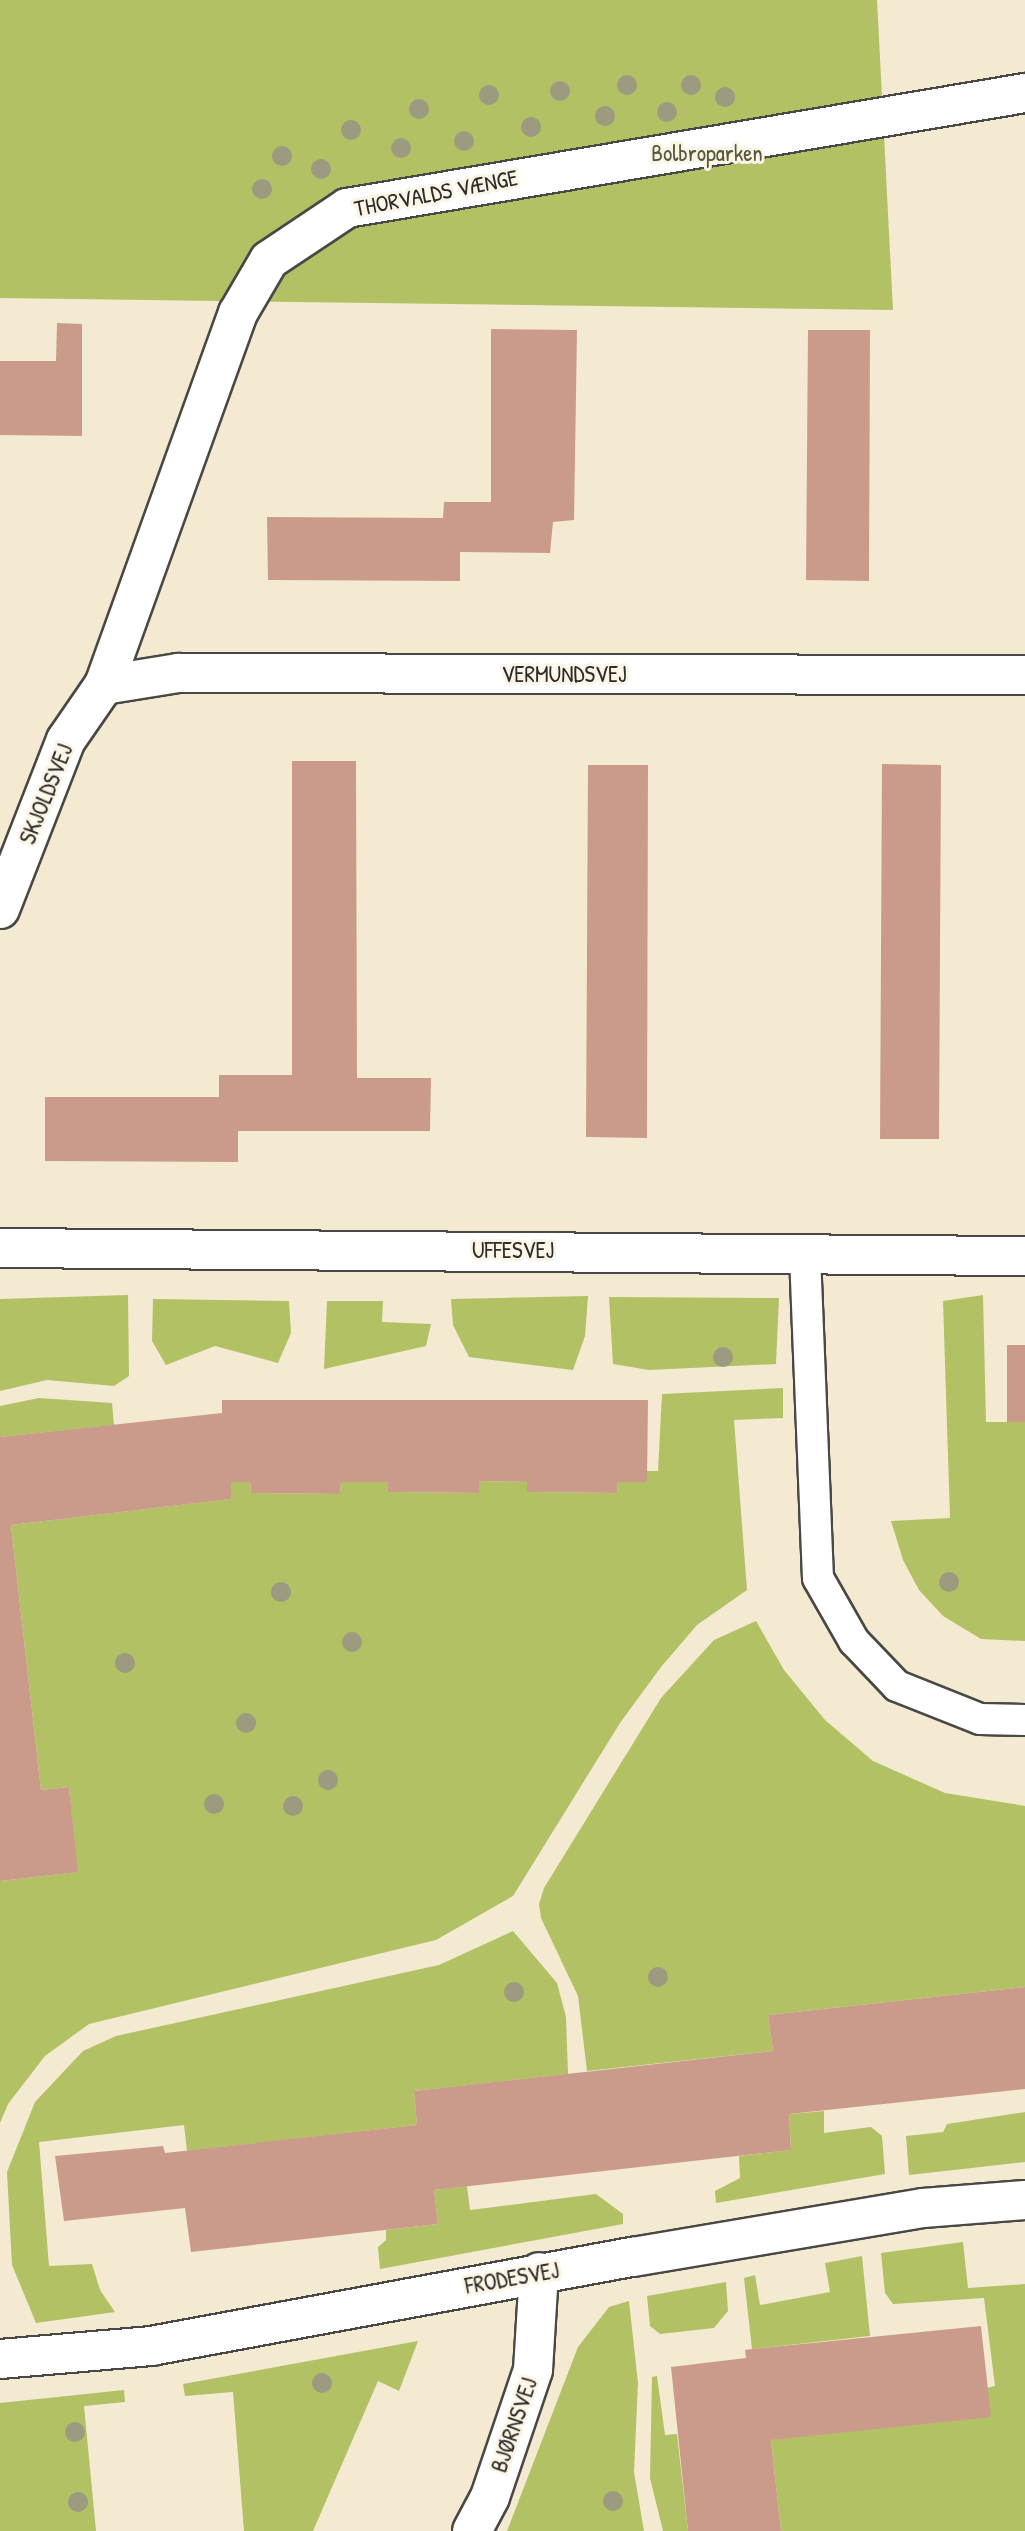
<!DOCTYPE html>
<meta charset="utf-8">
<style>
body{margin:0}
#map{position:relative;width:1025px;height:2531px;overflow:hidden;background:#f4ead1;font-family:"Patrick Hand",sans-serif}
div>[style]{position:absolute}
.green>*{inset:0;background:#b2c164}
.building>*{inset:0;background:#ca9b8b}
.roads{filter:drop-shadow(2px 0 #494844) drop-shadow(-2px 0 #494844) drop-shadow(0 2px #494844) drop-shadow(0 -2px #494844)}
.lane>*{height:30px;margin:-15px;padding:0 15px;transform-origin:15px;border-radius:15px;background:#fff}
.street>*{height:38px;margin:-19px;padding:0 19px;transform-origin:19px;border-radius:19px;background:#fff}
.trees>*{width:20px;height:20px;margin:-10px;border-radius:50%;background:#9c9a7f}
span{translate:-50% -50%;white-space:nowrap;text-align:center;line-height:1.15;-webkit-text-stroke:6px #fcf5e5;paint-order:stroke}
.park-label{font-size:23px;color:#54583c}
.street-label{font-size:23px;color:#2b2b2b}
</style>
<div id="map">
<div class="green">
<i style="clip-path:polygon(0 0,877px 0,893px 310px,0 298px)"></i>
<i style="clip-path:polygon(128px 1295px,129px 1376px,114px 1386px,47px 1380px,0 1391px,0 1299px)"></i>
<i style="clip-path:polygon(983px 1295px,986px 1422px,1025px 1422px,1025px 1641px,981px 1639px,943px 1616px,919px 1590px,903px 1560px,891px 1521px,950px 1518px,943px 1301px)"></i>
<i style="clip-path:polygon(588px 1296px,585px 1336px,573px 1370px,469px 1357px,453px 1325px,451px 1299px)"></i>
<i style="clip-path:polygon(609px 1297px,779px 1298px,776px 1364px,649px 1370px,613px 1364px)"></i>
<i style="clip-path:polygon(153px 1299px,289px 1301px,291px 1333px,278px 1363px,215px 1346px,166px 1365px,152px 1341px)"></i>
<i style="clip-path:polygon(327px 1301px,383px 1301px,382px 1322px,431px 1324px,426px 1346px,324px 1369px)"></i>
<i style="clip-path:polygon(783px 1388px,783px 1418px,734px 1420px,747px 1590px,697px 1625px,661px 1667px,620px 1723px,513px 1896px,436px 1940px,89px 2024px,45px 2056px,8px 2104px,0 2123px,0 1881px,77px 1872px,69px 1787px,41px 1790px,11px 1525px,230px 1499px,231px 1482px,250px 1482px,251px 1493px,340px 1494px,341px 1482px,388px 1482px,389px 1492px,478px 1493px,479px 1481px,527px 1482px,527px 1492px,617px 1493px,618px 1482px,647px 1482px,647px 1471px,658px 1471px,662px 1394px)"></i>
<i style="clip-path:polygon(39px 1398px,112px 1403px,114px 1425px,0 1437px,0 1406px)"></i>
<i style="clip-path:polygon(756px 1621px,784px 1670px,825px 1720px,873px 1761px,945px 1793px,1025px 1806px,1025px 1987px,768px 2015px,773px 2051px,587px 2071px,578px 1996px,541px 1918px,539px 1904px,544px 1888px,661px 1698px,714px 1640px)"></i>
<i style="clip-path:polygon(513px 1931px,557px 1983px,566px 2017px,568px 2074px,414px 2091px,417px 2125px,187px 2151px,184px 2125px,39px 2142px,49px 2266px,92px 2264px,100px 2290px,115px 2312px,36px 2323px,12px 2265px,7px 2172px,35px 2102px,83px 2051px,116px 2036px,439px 1965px)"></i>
<i style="clip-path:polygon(824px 2111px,824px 2133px,871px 2127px,882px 2136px,885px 2174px,716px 2203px,715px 2191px,740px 2178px,739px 2156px,791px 2150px,789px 2114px)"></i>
<i style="clip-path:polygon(1025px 2112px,1025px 2162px,909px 2175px,906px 2136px,943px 2132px,947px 2124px)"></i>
<i style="clip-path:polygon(467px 2186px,470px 2210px,596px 2194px,623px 2214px,623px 2224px,380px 2269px,378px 2247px,386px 2240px,386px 2230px,438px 2224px,434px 2190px)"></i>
<i style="clip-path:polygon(963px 2242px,968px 2288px,1025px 2284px,1025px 2531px,781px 2531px,771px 2440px,995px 2386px,984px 2298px,893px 2304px,885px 2293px,881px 2253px)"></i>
<i style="clip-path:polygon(862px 2256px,870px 2336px,752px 2349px,744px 2278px,755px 2275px,760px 2305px,830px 2292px,825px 2263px)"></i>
<i style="clip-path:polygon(726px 2282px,728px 2311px,714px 2328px,660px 2334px,650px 2326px,647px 2296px)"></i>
<i style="clip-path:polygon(629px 2301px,638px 2383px,634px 2472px,644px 2531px,507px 2531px,578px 2347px,609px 2307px)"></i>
<i style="clip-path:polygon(418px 2341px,399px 2391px,378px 2381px,313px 2531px,244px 2531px,233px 2392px,185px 2396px,183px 2384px)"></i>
<i style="clip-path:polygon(657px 2376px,665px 2435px,677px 2434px,688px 2531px,663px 2531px,650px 2478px,652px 2377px)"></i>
<i style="clip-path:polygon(124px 2390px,125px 2402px,84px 2406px,96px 2531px,0 2531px,0 2403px)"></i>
</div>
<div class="building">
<i style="clip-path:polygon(57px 323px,82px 324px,82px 436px,0 435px,0 361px,56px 361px)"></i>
<i style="clip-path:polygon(491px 329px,577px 330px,574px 520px,553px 522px,550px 553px,460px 552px,460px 581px,268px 580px,267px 517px,443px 518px,444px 502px,491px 502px)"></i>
<i style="clip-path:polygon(808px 330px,870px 330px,869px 581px,806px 580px)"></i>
<i style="clip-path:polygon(292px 761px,356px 761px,357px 1078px,431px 1078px,430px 1131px,238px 1131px,238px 1162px,45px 1161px,45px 1097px,219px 1097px,219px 1075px,292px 1075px)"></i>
<i style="clip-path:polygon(882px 764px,941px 765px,939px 1139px,880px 1139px)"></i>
<i style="clip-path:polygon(588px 765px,648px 765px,647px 1138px,586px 1137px)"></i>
<i style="clip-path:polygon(1007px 1345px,1025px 1345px,1025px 1422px,1007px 1422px)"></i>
<i style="clip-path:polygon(222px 1400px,648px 1400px,647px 1482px,618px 1482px,617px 1493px,527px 1492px,527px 1482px,479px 1481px,479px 1493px,388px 1492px,388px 1482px,341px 1482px,340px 1494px,251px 1493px,250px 1482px,231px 1482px,231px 1499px,11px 1525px,41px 1790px,69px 1787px,78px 1872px,0 1881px,0 1437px,222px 1413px)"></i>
<i style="clip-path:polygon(1025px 1987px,1025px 2089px,789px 2114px,791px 2150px,434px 2190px,438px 2224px,191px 2252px,185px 2208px,64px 2221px,55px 2156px,163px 2146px,165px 2153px,417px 2125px,414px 2091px,773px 2051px,768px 2015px)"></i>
<i style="clip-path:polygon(981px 2326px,991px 2417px,771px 2440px,781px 2531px,688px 2531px,671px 2367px,746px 2358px,745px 2350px,752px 2349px)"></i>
</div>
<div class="roads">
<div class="lane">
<i style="left:805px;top:1255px;width:323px;rotate:87.7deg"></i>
<i style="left:818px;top:1578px;width:73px;rotate:60.3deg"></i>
<i style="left:854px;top:1641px;width:62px;rotate:46.3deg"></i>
<i style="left:897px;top:1686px;width:89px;rotate:21.7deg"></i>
<i style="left:980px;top:1719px;width:45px;rotate:1.3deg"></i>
</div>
<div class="street">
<i style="left:104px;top:685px;width:75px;rotate:-9.2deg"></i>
<i style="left:178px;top:673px;width:847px;rotate:0.14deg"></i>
<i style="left:0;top:909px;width:181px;rotate:-68.7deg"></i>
<i style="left:66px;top:740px;width:67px;rotate:-55.4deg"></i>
<i style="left:104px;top:685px;width:395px;rotate:-70.2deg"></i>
<i style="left:238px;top:313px;width:61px;rotate:-59.7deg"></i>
<i style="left:269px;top:260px;width:94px;rotate:-33.7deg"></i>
<i style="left:347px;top:208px;width:688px;rotate:-9.63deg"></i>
<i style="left:0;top:1248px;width:1025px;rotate:0.45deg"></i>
<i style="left:0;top:2359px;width:152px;rotate:-4.9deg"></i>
<i style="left:151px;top:2346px;width:490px;rotate:-10.5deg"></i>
<i style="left:633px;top:2257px;width:294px;rotate:-9.6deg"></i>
<i style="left:923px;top:2208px;width:102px;rotate:-4.5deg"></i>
<i style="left:472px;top:2531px;width:38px;rotate:-62deg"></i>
<i style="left:490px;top:2497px;width:134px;rotate:-71.3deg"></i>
<i style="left:533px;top:2370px;width:98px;rotate:-86.5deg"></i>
</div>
</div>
<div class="trees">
<i style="left:627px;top:85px"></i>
<i style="left:691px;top:85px"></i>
<i style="left:560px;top:91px"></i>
<i style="left:489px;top:95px"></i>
<i style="left:725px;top:97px"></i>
<i style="left:419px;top:109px"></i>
<i style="left:667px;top:112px"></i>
<i style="left:605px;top:116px"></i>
<i style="left:531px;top:127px"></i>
<i style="left:351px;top:130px"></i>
<i style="left:464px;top:141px"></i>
<i style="left:401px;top:148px"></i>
<i style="left:282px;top:156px"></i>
<i style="left:321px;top:169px"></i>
<i style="left:262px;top:189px"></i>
<i style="left:723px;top:1357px"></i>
<i style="left:949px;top:1582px"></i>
<i style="left:281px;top:1592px"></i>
<i style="left:352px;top:1642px"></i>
<i style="left:125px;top:1663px"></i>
<i style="left:246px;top:1723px"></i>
<i style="left:328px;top:1780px"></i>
<i style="left:214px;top:1804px"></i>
<i style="left:293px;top:1806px"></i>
<i style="left:658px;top:1977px"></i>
<i style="left:514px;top:1992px"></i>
<i style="left:322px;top:2383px"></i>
<i style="left:75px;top:2432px"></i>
<i style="left:613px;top:2501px"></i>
<i style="left:78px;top:2502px"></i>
</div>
<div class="park-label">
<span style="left:707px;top:153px">Bolbroparken</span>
</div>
<div class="street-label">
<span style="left:436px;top:193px;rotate:-11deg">THORVALDS VÆNGE</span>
<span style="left:564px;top:674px">VERMUNDSVEJ</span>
<span style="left:46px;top:794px;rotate:-68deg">SKJOLDSVEJ</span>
<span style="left:513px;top:1250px">UFFESVEJ</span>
<span style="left:512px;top:2278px;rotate:-10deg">FRODESVEJ</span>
<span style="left:514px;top:2425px;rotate:-71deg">BJØRNSVEJ</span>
</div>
</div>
